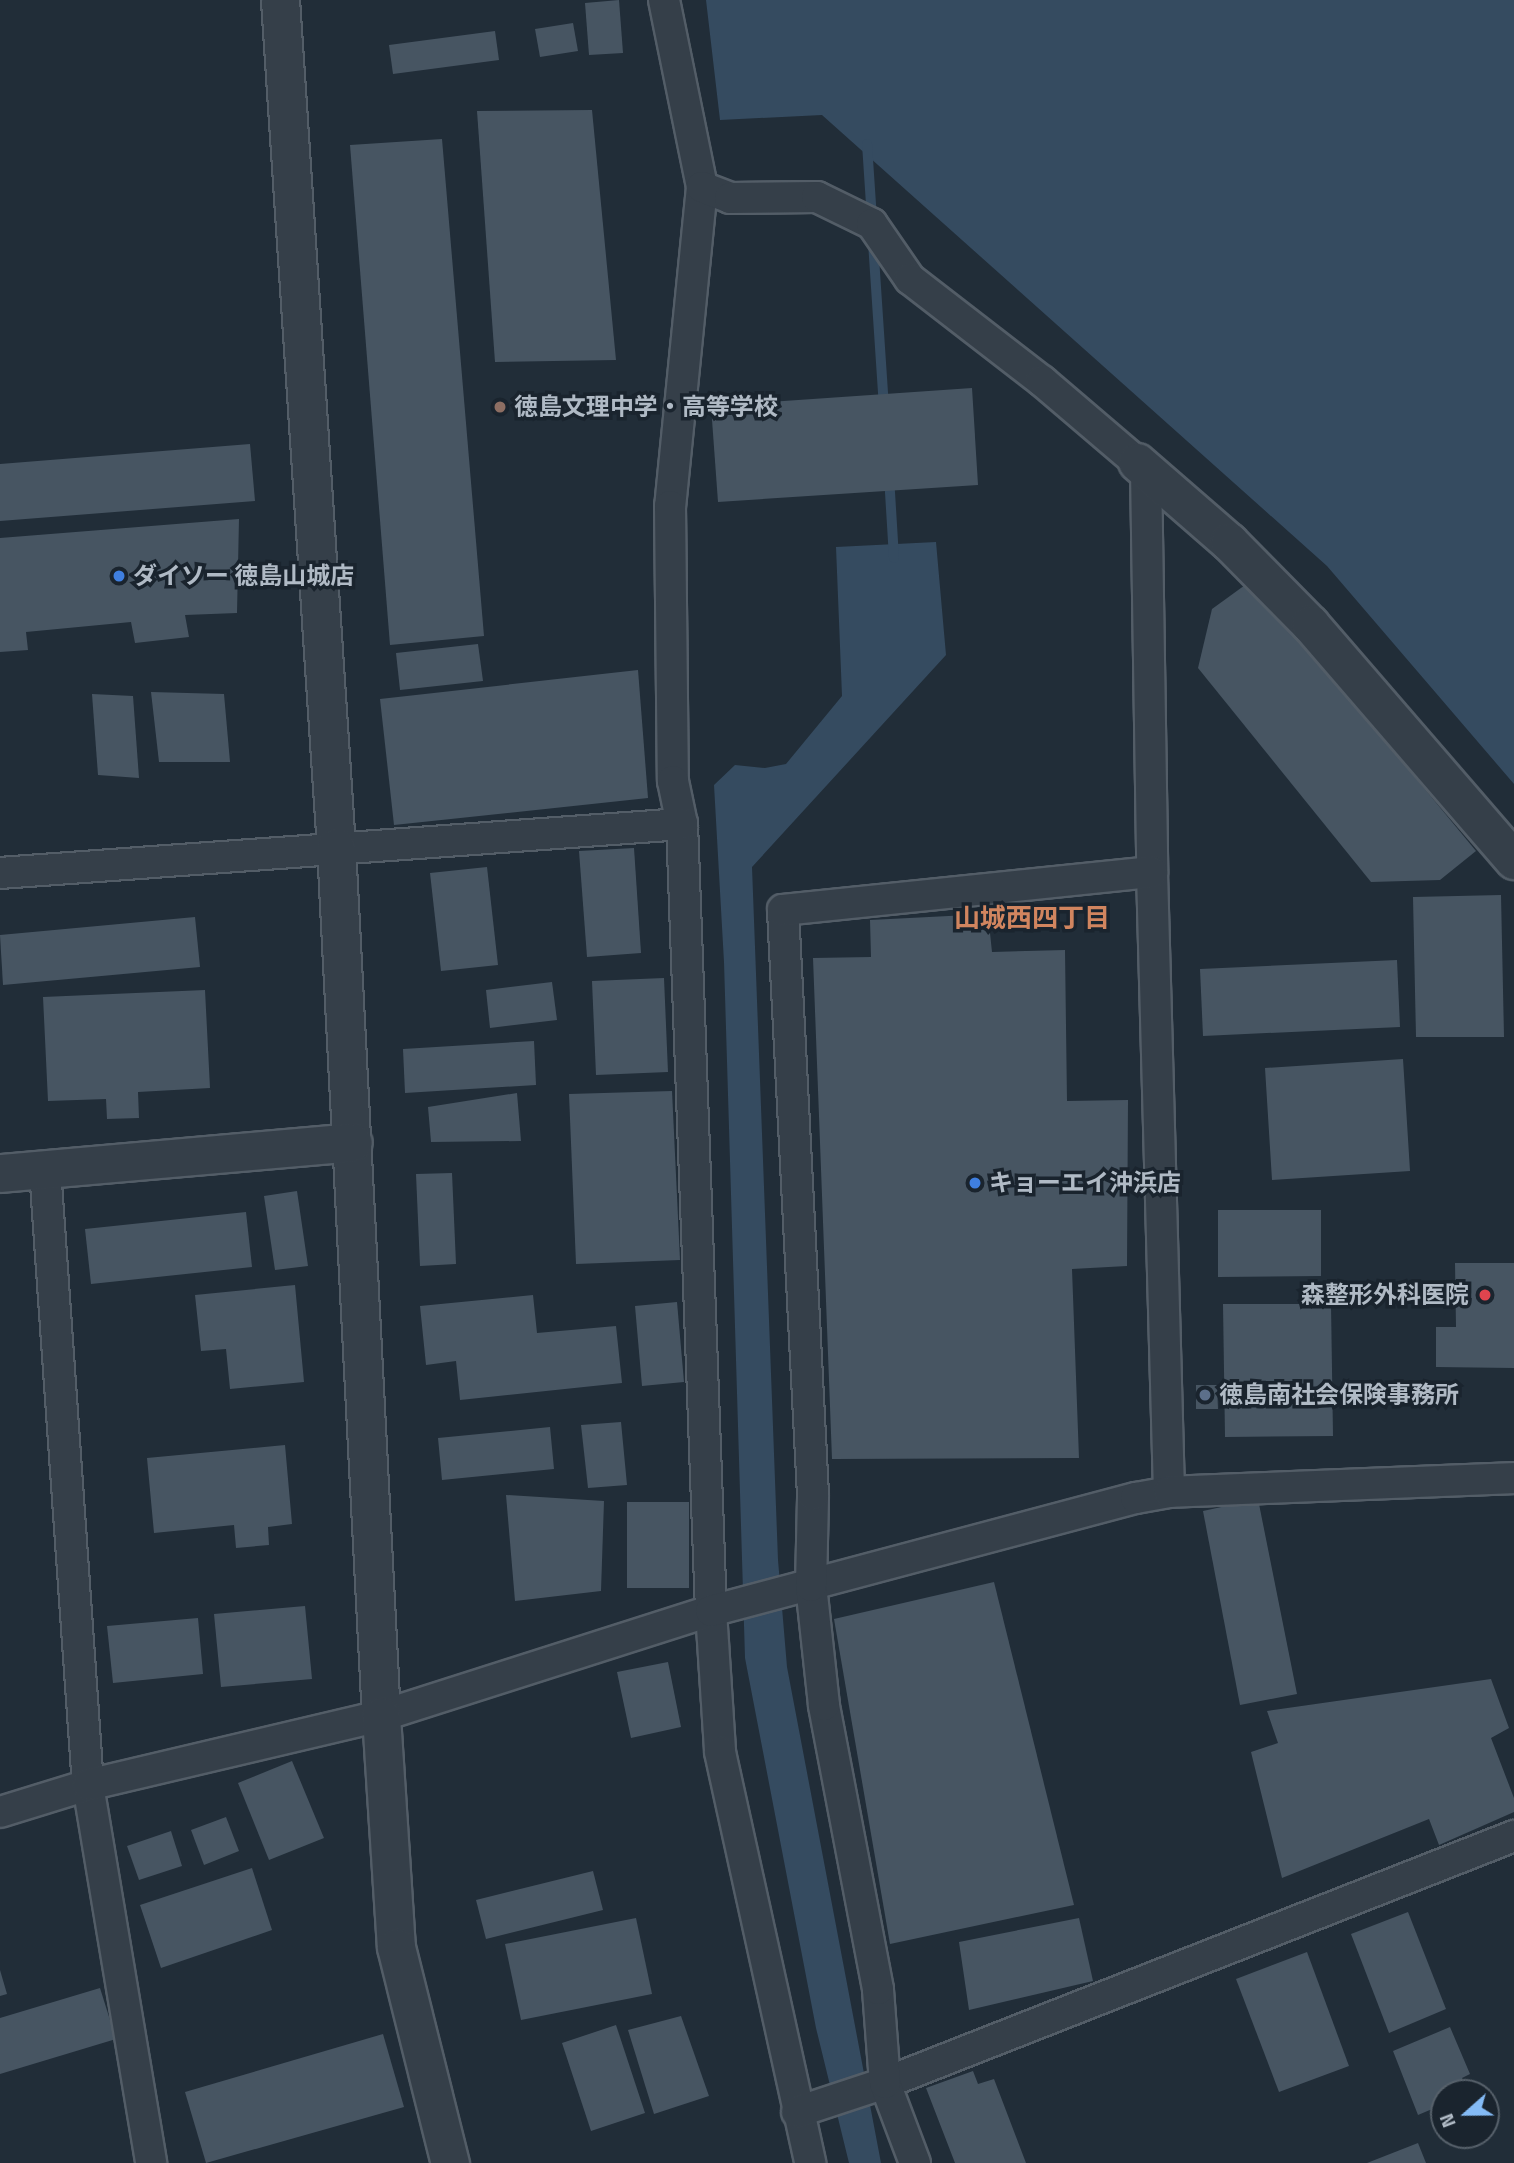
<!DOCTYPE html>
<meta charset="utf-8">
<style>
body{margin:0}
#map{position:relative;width:1514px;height:2163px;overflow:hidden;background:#212d38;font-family:"Titillium Web","Noto Sans JP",sans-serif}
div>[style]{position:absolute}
.water>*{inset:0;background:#354b60}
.stream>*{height:10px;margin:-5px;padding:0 5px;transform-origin:5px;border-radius:5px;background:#354b60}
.building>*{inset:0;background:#475562}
.roads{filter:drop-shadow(2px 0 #535d67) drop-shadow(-2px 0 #535d67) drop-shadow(0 2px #535d67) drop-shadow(0 -2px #535d67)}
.minor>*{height:30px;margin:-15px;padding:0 15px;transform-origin:15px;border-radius:15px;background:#353f49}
.tertiary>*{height:37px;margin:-18.5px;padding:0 18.5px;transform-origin:18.5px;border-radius:18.5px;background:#353f49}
.dots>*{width:19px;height:19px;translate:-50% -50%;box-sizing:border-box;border:4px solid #1a242e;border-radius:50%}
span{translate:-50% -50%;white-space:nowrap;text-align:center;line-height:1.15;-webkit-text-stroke:7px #1a242e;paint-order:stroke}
.poi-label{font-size:24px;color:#b0bac5;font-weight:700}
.left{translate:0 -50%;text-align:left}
.right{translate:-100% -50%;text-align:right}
.neighbourhood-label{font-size:26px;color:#d1855f;font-weight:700}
.north{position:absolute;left:1430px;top:2079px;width:70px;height:70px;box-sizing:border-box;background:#1a242e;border:2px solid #56606a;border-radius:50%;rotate:249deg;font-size:19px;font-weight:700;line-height:28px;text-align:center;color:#b0bac5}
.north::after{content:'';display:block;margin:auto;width:24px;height:32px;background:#84bbf6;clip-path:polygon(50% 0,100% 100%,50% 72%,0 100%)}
</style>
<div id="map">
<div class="water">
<i style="clip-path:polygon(706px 0,1514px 0,1514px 784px,1327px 566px,822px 115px,720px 120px)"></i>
<i style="clip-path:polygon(936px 542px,946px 655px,752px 867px,778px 1560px,787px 1667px,881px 2163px,849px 2163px,816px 2028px,745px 1658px,724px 962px,714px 785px,735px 765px,765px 768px,786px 764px,842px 696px,836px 547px)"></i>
</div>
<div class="stream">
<i style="left:867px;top:144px;width:75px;rotate:86.2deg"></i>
<i style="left:873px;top:242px;width:166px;rotate:86.2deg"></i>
<i style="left:889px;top:476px;width:82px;rotate:86.5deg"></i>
</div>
<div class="building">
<i style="clip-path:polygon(619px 0,623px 53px,589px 55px,585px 3px)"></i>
<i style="clip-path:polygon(573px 23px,578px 51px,540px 57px,535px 29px)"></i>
<i style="clip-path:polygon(495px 31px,499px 60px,393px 74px,389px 45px)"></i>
<i style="clip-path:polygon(592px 110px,616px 360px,495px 362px,477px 111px)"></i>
<i style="clip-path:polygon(442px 139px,484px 636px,390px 645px,350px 145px)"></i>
<i style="clip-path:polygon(972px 388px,978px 485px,718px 502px,711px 406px)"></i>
<i style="clip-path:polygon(250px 444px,255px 501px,0 521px,0 464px)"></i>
<i style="clip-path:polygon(239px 519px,237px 613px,185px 615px,189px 637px,135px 643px,131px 622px,26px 632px,28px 650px,0 652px,0 538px)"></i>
<i style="clip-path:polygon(1252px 580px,1476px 851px,1440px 880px,1371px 882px,1198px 668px,1212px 609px)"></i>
<i style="clip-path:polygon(478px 644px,483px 681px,400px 690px,396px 653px)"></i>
<i style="clip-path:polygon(638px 670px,648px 798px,394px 825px,380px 699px)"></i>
<i style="clip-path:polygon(151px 692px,224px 694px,230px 762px,159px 762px)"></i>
<i style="clip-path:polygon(92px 694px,133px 696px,139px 778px,98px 775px)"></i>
<i style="clip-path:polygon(634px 848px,641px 953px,587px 957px,579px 851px)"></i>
<i style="clip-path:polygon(487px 867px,498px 965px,441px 971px,430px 873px)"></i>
<i style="clip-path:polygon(1501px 895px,1504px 1037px,1416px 1037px,1413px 897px)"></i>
<i style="clip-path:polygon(988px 914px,992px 952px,1065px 950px,1067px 1101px,1128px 1100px,1127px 1266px,1072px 1269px,1079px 1458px,832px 1459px,813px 958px,871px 957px,870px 920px)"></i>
<i style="clip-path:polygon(195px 917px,200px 967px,3px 985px,0 935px)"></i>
<i style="clip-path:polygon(1397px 960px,1400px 1027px,1203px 1036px,1200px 969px)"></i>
<i style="clip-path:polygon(664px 978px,668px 1072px,596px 1075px,592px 981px)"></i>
<i style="clip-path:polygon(552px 982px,557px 1020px,490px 1028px,486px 990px)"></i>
<i style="clip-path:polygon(205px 990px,210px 1088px,138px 1092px,139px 1118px,107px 1119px,106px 1099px,48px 1101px,43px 997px)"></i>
<i style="clip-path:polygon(534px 1041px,536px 1085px,405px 1093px,403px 1049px)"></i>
<i style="clip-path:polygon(1403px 1059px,1410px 1171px,1272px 1180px,1265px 1068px)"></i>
<i style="clip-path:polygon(672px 1091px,680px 1260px,576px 1264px,569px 1094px)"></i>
<i style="clip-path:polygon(517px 1093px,521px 1141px,431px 1142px,428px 1107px)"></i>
<i style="clip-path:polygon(452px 1173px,456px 1264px,420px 1266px,416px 1174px)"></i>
<i style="clip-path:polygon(297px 1191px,308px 1266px,275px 1270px,264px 1196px)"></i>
<i style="clip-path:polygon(1218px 1210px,1321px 1210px,1321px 1276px,1218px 1277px)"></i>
<i style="clip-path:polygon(246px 1212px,252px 1267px,91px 1284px,85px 1229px)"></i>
<i style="clip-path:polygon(1455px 1263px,1514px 1263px,1514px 1368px,1436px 1367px,1436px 1327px,1456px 1327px)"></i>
<i style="clip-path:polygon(295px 1285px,304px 1382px,230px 1389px,226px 1349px,201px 1351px,195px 1295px)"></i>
<i style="clip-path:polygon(533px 1295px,537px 1333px,616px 1326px,622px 1383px,460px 1400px,456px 1361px,426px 1365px,420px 1306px)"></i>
<i style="clip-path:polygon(677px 1302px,684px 1382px,642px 1386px,635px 1306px)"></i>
<i style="clip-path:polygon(1223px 1304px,1331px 1304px,1333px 1436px,1225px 1437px)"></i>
<i style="clip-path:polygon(1196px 1385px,1217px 1385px,1218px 1409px,1196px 1409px)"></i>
<i style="clip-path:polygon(621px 1422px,627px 1485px,588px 1488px,581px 1425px)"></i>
<i style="clip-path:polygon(550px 1427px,554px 1469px,442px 1480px,438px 1438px)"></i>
<i style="clip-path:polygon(285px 1445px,292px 1524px,268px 1527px,269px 1545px,236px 1548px,234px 1525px,154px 1533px,147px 1458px)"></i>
<i style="clip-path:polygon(506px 1495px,604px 1501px,601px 1591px,515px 1601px)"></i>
<i style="clip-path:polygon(1258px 1499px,1297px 1694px,1240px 1705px,1203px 1511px)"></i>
<i style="clip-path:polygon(627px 1502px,689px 1502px,689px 1588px,627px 1588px)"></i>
<i style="clip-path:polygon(994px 1582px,1074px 1905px,890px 1944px,834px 1619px)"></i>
<i style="clip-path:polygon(305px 1606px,312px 1679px,221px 1687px,214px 1614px)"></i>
<i style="clip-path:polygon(198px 1618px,203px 1674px,113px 1683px,107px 1626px)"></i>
<i style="clip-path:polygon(668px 1662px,681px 1727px,631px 1738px,617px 1672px)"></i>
<i style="clip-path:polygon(1491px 1679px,1509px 1728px,1491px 1738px,1514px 1798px,1514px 1812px,1439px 1845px,1429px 1819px,1282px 1878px,1251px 1752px,1278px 1743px,1267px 1711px)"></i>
<i style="clip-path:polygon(292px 1761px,324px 1838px,269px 1860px,238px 1783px)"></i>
<i style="clip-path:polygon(226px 1817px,239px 1851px,204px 1865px,191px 1830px)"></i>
<i style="clip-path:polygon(171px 1831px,182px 1866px,139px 1880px,127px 1846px)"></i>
<i style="clip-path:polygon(252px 1868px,272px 1930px,161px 1968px,140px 1905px)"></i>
<i style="clip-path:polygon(593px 1871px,603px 1910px,486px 1939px,476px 1900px)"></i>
<i style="clip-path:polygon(1408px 1912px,1446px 2009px,1389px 2033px,1351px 1934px)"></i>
<i style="clip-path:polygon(636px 1918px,652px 1994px,521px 2020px,505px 1944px)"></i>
<i style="clip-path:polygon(1079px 1918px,1093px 1981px,969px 2010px,959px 1942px)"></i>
<i style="clip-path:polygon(1307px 1952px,1349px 2066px,1279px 2092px,1236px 1979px)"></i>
<i style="clip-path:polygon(0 1970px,7px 1994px,0 1996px)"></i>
<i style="clip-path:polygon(100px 1988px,116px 2039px,0 2074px,0 2018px)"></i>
<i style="clip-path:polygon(681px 2016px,709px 2096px,654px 2114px,628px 2030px)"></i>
<i style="clip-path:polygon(616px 2025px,645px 2113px,591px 2131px,562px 2043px)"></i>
<i style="clip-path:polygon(1450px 2027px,1470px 2074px,1462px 2078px,1468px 2093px,1444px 2093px,1444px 2104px,1418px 2115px,1393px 2051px)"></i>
<i style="clip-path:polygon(383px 2034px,404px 2107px,206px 2163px,185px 2092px)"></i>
<i style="clip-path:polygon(973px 2071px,978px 2084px,994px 2079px,1026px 2163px,955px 2163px,926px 2088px)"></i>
<i style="clip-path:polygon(1418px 2143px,1426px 2163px,1367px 2163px)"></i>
</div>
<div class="roads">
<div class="minor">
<i style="left:664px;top:0;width:191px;rotate:78.5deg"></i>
<i style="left:702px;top:187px;width:321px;rotate:95.7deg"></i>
<i style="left:670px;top:506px;width:275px;rotate:89.4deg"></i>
<i style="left:673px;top:781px;width:44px;rotate:78.2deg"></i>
<i style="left:682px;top:824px;width:788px;rotate:87.89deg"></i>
<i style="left:711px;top:1611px;width:141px;rotate:86.3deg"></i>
<i style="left:720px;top:1752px;width:421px;rotate:77.6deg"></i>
<i style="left:702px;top:187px;width:30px;rotate:21deg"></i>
<i style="left:730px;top:198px;width:87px;rotate:-0.7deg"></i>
<i style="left:817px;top:197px;width:61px;rotate:26.1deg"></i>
<i style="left:872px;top:224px;width:67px;rotate:55.4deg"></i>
<i style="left:910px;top:279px;width:167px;rotate:37.7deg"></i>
<i style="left:1042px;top:381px;width:125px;rotate:40.5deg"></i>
<i style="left:1146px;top:469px;width:403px;rotate:89.1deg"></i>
<i style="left:1152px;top:872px;width:620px;rotate:88.43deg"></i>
<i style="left:0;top:873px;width:684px;rotate:-4.11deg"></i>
<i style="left:45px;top:1169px;width:617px;rotate:86.01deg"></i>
<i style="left:88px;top:1785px;width:383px;rotate:80.5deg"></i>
<i style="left:0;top:1812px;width:92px;rotate:-17.1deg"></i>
<i style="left:88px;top:1785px;width:301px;rotate:-13.3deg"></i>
<i style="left:381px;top:1716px;width:346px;rotate:-17.7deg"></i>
<i style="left:711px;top:1611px;width:440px;rotate:-14.9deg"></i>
<i style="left:1136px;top:1498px;width:34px;rotate:-10deg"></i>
<i style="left:1169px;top:1492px;width:345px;rotate:-2.3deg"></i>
<i style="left:797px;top:2112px;width:93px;rotate:-18.2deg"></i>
<i style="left:885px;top:2083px;width:676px;rotate:-21.44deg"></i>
<i style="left:915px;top:2163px;width:85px;rotate:-110.6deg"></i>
<i style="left:885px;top:2083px;width:94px;rotate:-94.3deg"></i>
<i style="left:878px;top:1989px;width:289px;rotate:-100.8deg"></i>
<i style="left:824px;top:1705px;width:120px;rotate:-96.2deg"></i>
<i style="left:811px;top:1586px;width:91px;rotate:-88.7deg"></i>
<i style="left:813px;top:1495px;width:586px;rotate:-92.94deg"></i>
<i style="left:783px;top:910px;width:371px;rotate:-5.9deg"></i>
</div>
<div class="tertiary">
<i style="left:280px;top:0;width:849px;rotate:86.22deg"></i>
<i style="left:336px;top:847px;width:870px;rotate:87.04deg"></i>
<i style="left:381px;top:1716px;width:231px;rotate:86.3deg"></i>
<i style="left:396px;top:1947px;width:223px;rotate:76deg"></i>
<i style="left:1137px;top:462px;width:122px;rotate:41deg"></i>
<i style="left:1229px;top:542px;width:115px;rotate:45.4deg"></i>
<i style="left:1310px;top:624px;width:312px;rotate:49.2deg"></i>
<i style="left:0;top:1173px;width:354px;rotate:-5deg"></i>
</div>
</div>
<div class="dots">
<i style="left:500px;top:407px;background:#8d6e63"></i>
<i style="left:119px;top:576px;background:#3f7fe0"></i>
<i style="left:975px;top:1183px;background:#3f7fe0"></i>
<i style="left:1485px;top:1295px;background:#e0444e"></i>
<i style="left:1205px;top:1395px;background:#5c6f8a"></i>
</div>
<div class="poi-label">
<span class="left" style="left:514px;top:407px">徳島文理中学・高等学校</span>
<span class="left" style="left:133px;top:576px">ダイソー 徳島山城店</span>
<span class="left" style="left:989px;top:1183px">キョーエイ沖浜店</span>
<span class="right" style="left:1469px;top:1295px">森整形外科医院</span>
<span class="left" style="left:1219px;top:1395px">徳島南社会保険事務所</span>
</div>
<div class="neighbourhood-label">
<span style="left:1032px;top:918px">山城西四丁目</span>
</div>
<div class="north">N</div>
</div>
